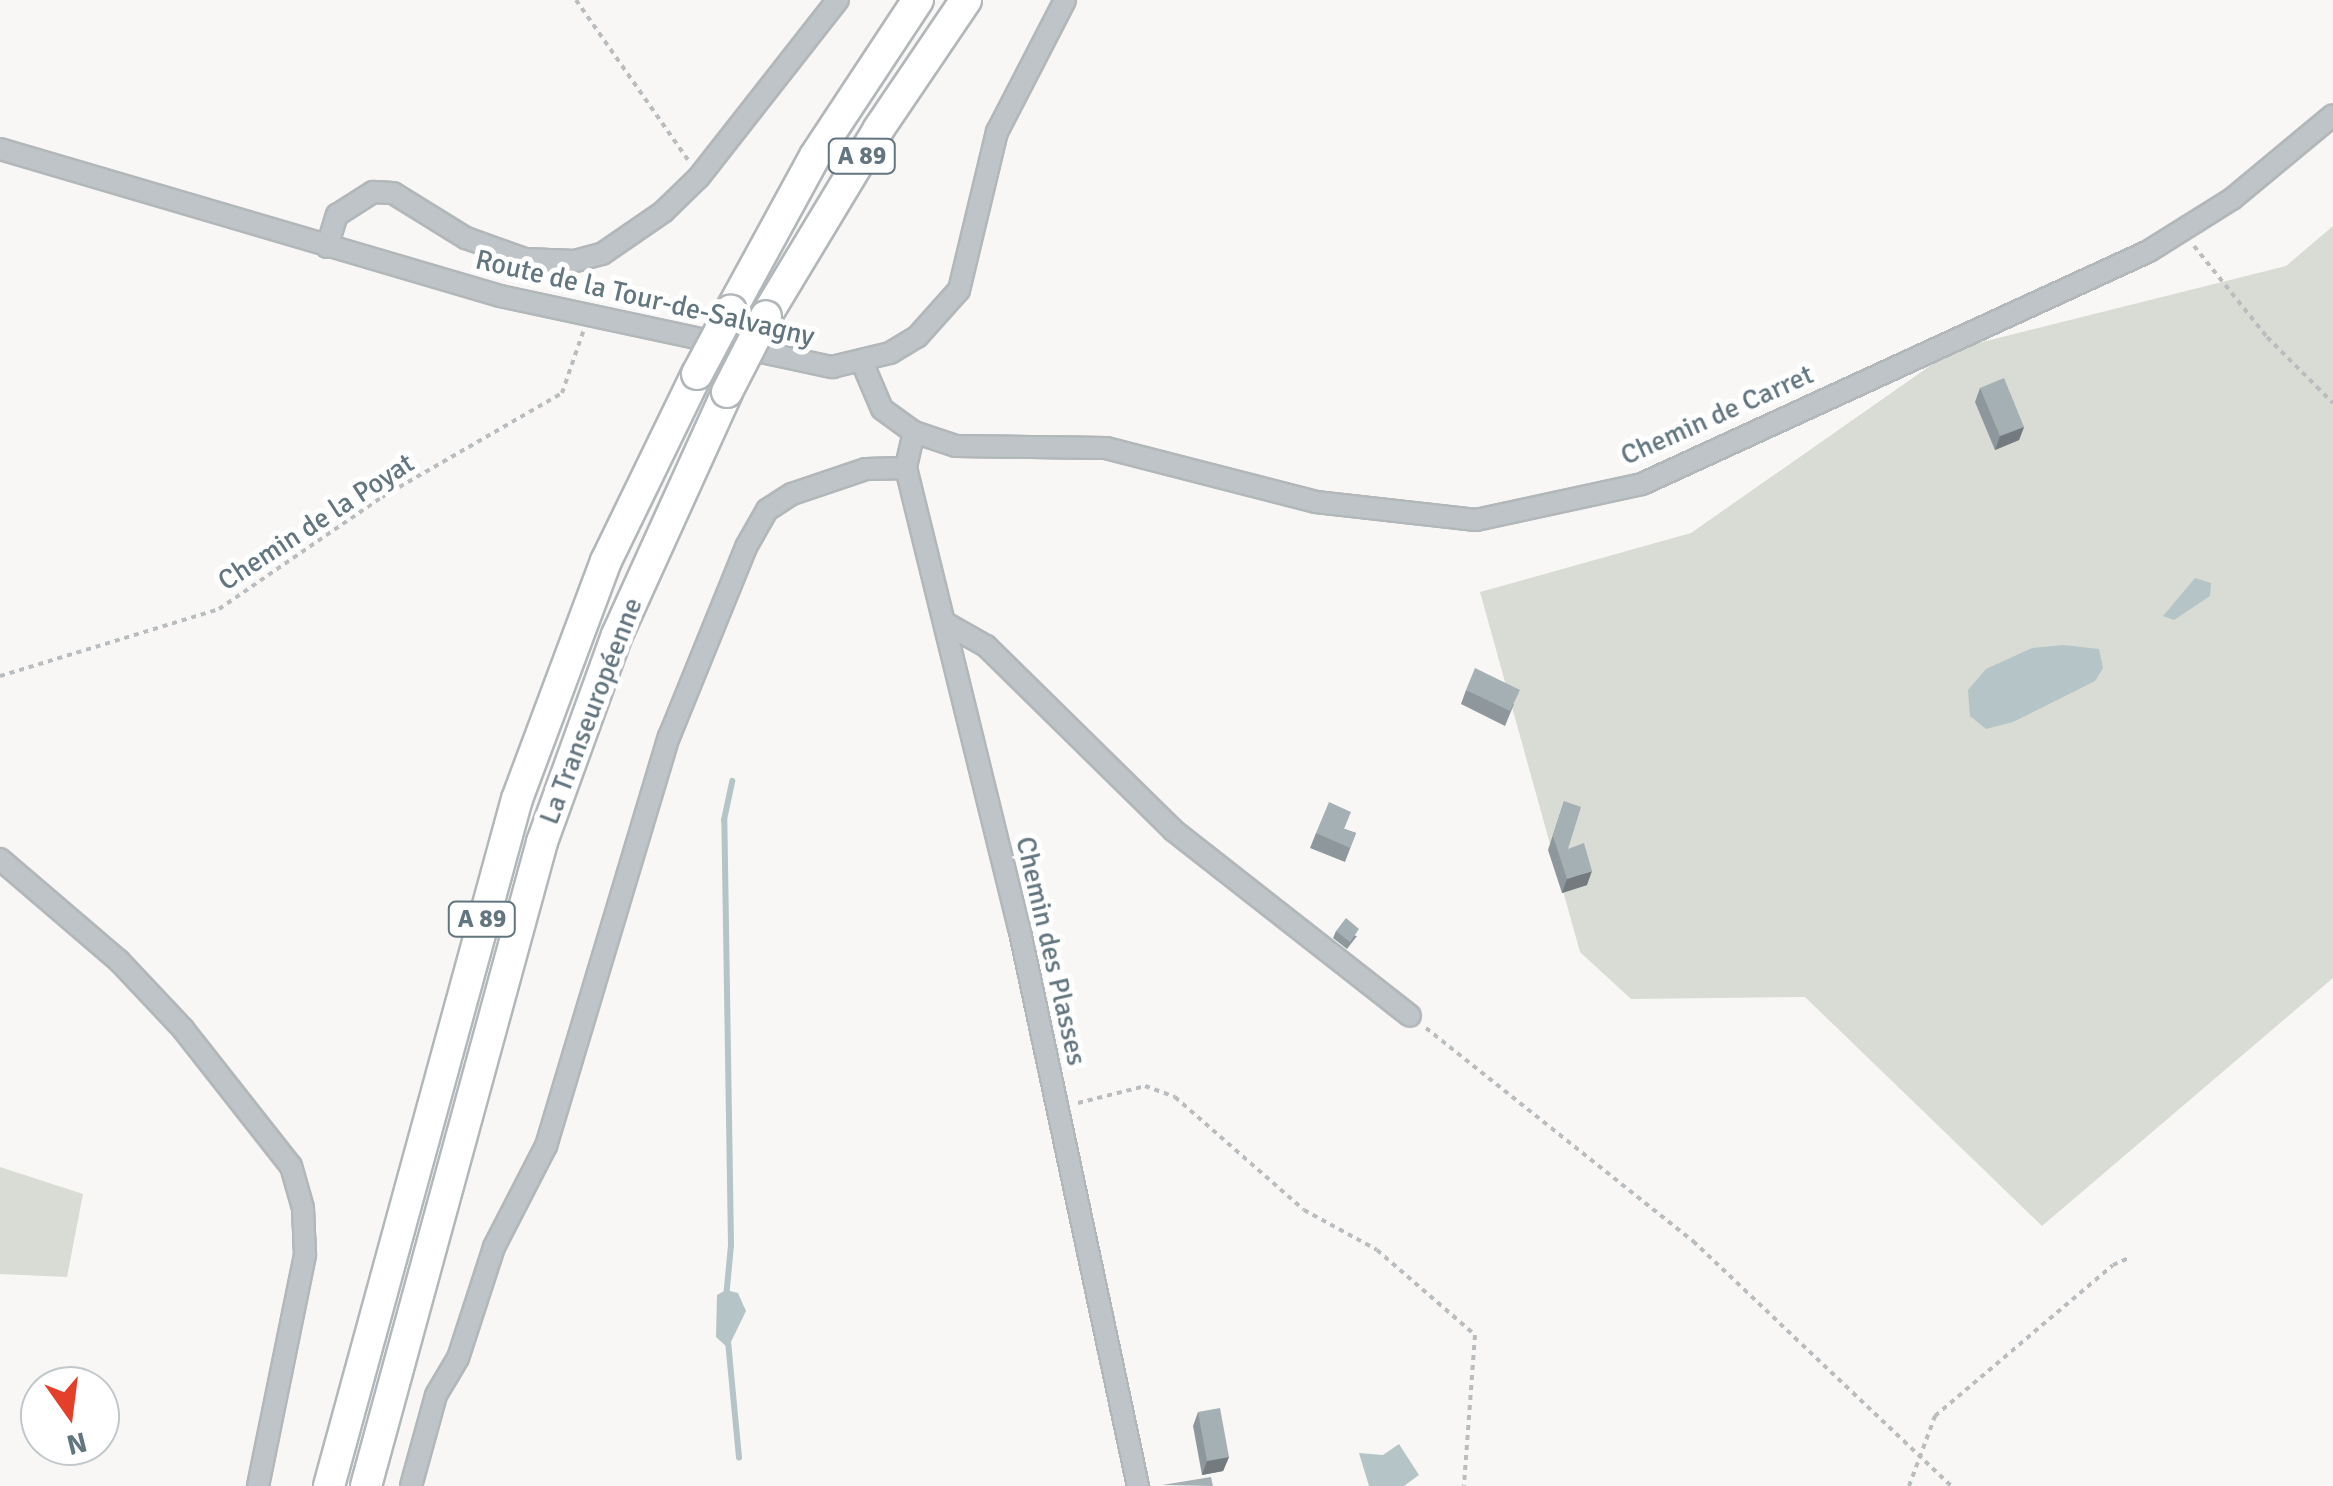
<!DOCTYPE html>
<meta charset="utf-8">
<style>
body{margin:0}
#map{position:relative;width:2333px;height:1486px;overflow:hidden;background:#f8f7f5;font-family:Signika,sans-serif}
div>[style]{position:absolute}
.green>*{inset:0;background:#d8dcd4}
.water>*{inset:0;background:#b5c4c6}
.stream>*{height:6px;margin:-3px;padding:0 3px;transform-origin:3px;border-radius:3px;background:#b5c4c6}
.path>*{height:4px;margin-top:-2px;transform-origin:0;background:repeating-linear-gradient(90deg,#b9bdbf 0 5px,transparent 0 10px)}
.roads{filter:drop-shadow(2px 0 #b2b7ba) drop-shadow(-2px 0 #b2b7ba) drop-shadow(0 2px #b2b7ba) drop-shadow(0 -2px #b2b7ba)}
.minor>*{height:20px;margin:-10px;padding:0 10px;transform-origin:10px;border-radius:10px;background:#bec4c7}
.highway>*{height:30px;margin:-15px;padding:0 15px;transform-origin:15px;border-radius:15px;background:#fff}
.bridges{filter:drop-shadow(2px 0 #b2b7ba) drop-shadow(-2px 0 #b2b7ba) drop-shadow(0 2px #b2b7ba) drop-shadow(0 -2px #b2b7ba)}
.highway-bridge>*{height:30px;margin:-15px;padding:0 15px;transform-origin:15px;border-radius:15px;background:#fff}
.wall>*{inset:0;background:#8e979b}
.shaded-wall>*{inset:0;background:#747b7e}
.building>*{inset:0;background:#a5b0b4}
span{translate:-50% -50%;white-space:nowrap;text-align:center;line-height:1.15;-webkit-text-stroke:10px #fff;paint-order:stroke}
.shield-label span{padding:2px 8px;background:#fff;border:2px solid;border-radius:8px;-webkit-text-stroke-width:0}
.shield-label{font-size:25px;color:#637680;font-weight:700}
.street-label{font-size:28px;color:#637680}
.north{position:absolute;left:20px;top:1366px;width:100px;height:100px;box-sizing:border-box;background:#fff;border:2px solid #c1c8cc;border-radius:50%;rotate:166deg;font-size:28px;font-weight:700;line-height:40px;text-align:center;color:#637680}
.north::after{content:'';display:block;margin:auto;width:35px;height:45px;background:#e33f29;clip-path:polygon(50% 0,100% 100%,50% 72%,0 100%)}
</style>
<div id="map">
<div class="green">
<i style="clip-path:polygon(2333px 226px,2333px 978px,2042px 1226px,1805px 997px,1631px 999px,1580px 952px,1480px 592px,1691px 533px,1954px 349px,2286px 266px)"></i>
<i style="clip-path:polygon(0 1167px,83px 1194px,67px 1277px,0 1274px)"></i>
</div>
<div class="water">
<i style="clip-path:polygon(2195px 578px,2211px 583px,2210px 596px,2174px 620px,2163px 616px)"></i>
<i style="clip-path:polygon(2063px 645px,2099px 649px,2103px 668px,2095px 681px,2013px 722px,1986px 729px,1970px 716px,1968px 690px,1986px 669px,2032px 648px)"></i>
<i style="clip-path:polygon(726px 1290px,738px 1293px,746px 1311px,728px 1348px,716px 1337px,717px 1295px)"></i>
<i style="clip-path:polygon(1399px 1444px,1419px 1475px,1404px 1486px,1369px 1486px,1359px 1453px,1383px 1455px)"></i>
</div>
<div class="stream">
<i style="left:726px;top:1298px;width:53px;rotate:-84.6deg"></i>
<i style="left:731px;top:1245px;width:425px;rotate:-90.9deg"></i>
<i style="left:724px;top:820px;width:40px;rotate:-78deg"></i>
<i style="left:728px;top:1341px;width:117px;rotate:84.6deg"></i>
</div>
<div class="path">
<i style="left:576px;top:0;width:195px;rotate:55deg"></i>
<i style="left:2194px;top:246px;width:117px;rotate:51.3deg"></i>
<i style="left:2267px;top:337px;width:93px;rotate:45deg"></i>
<i style="left:0;top:676px;width:229px;rotate:-17deg"></i>
<i style="left:219px;top:609px;width:198px;rotate:-34.5deg"></i>
<i style="left:382px;top:497px;width:208px;rotate:-30deg"></i>
<i style="left:562px;top:393px;width:65px;rotate:-71deg"></i>
<i style="left:1426px;top:1028px;width:342px;rotate:38.6deg"></i>
<i style="left:1693px;top:1241px;width:356px;rotate:43.5deg"></i>
<i style="left:1078px;top:1103px;width:69px;rotate:-14.2deg"></i>
<i style="left:1145px;top:1086px;width:32px;rotate:20deg"></i>
<i style="left:1175px;top:1097px;width:171px;rotate:41.2deg"></i>
<i style="left:1304px;top:1210px;width:83px;rotate:28.7deg"></i>
<i style="left:1377px;top:1250px;width:130px;rotate:40.9deg"></i>
<i style="left:1475px;top:1335px;width:151px;rotate:94.2deg"></i>
<i style="left:1909px;top:1486px;width:75px;rotate:-69.6deg"></i>
<i style="left:1935px;top:1416px;width:233px;rotate:-40.3deg"></i>
<i style="left:2113px;top:1265px;width:20px;rotate:-24deg"></i>
</div>
<div class="roads">
<div class="minor">
<i style="left:0;top:149px;width:521px;rotate:16.38deg"></i>
<i style="left:500px;top:296px;width:340px;rotate:12.1deg"></i>
<i style="left:832px;top:367px;width:60px;rotate:-13.6deg"></i>
<i style="left:890px;top:353px;width:31px;rotate:-31deg"></i>
<i style="left:917px;top:337px;width:63px;rotate:-48.2deg"></i>
<i style="left:959px;top:290px;width:163px;rotate:-76.5deg"></i>
<i style="left:997px;top:132px;width:148px;rotate:-62.7deg"></i>
<i style="left:327px;top:247px;width:34px;rotate:-73deg"></i>
<i style="left:337px;top:215px;width:43px;rotate:-32.6deg"></i>
<i style="left:373px;top:192px;width:20px;rotate:3deg"></i>
<i style="left:393px;top:193px;width:86px;rotate:31.7deg"></i>
<i style="left:466px;top:238px;width:63px;rotate:19.6deg"></i>
<i style="left:525px;top:259px;width:50px;rotate:2.3deg"></i>
<i style="left:575px;top:261px;width:28px;rotate:-15deg"></i>
<i style="left:602px;top:254px;width:74px;rotate:-34.5deg"></i>
<i style="left:663px;top:212px;width:50px;rotate:-44.2deg"></i>
<i style="left:699px;top:177px;width:225px;rotate:-51.9deg"></i>
<i style="left:862px;top:362px;width:51px;rotate:66.9deg"></i>
<i style="left:882px;top:409px;width:39px;rotate:36deg"></i>
<i style="left:914px;top:432px;width:44px;rotate:18.4deg"></i>
<i style="left:956px;top:446px;width:150px;rotate:0.8deg"></i>
<i style="left:1106px;top:448px;width:217px;rotate:14.4deg"></i>
<i style="left:1316px;top:502px;width:161px;rotate:6.4deg"></i>
<i style="left:1476px;top:520px;width:170px;rotate:-12.2deg"></i>
<i style="left:1642px;top:484px;width:558px;rotate:-24.68deg"></i>
<i style="left:2149px;top:251px;width:98px;rotate:-32.1deg"></i>
<i style="left:2232px;top:199px;width:131px;rotate:-39.7deg"></i>
<i style="left:914px;top:432px;width:37px;rotate:103deg"></i>
<i style="left:906px;top:468px;width:473px;rotate:76.2deg"></i>
<i style="left:1019px;top:927px;width:572px;rotate:77.98deg"></i>
<i style="left:947px;top:624px;width:45px;rotate:29.4deg"></i>
<i style="left:986px;top:646px;width:262px;rotate:44.5deg"></i>
<i style="left:1173px;top:830px;width:301px;rotate:38.1deg"></i>
<i style="left:0;top:859px;width:157px;rotate:40.6deg"></i>
<i style="left:119px;top:961px;width:93px;rotate:46.7deg"></i>
<i style="left:183px;top:1029px;width:174px;rotate:51.8deg"></i>
<i style="left:291px;top:1166px;width:44px;rotate:74.1deg"></i>
<i style="left:303px;top:1208px;width:47px;rotate:87.6deg"></i>
<i style="left:305px;top:1255px;width:236px;rotate:101.5deg"></i>
<i style="left:411px;top:1486px;width:94px;rotate:-74.6deg"></i>
<i style="left:436px;top:1395px;width:43px;rotate:-59.3deg"></i>
<i style="left:458px;top:1358px;width:117px;rotate:-72deg"></i>
<i style="left:494px;top:1247px;width:114px;rotate:-62.8deg"></i>
<i style="left:546px;top:1146px;width:427px;rotate:-73.3deg"></i>
<i style="left:669px;top:737px;width:205px;rotate:-67.9deg"></i>
<i style="left:746px;top:547px;width:43px;rotate:-60.4deg"></i>
<i style="left:767px;top:510px;width:30px;rotate:-33deg"></i>
<i style="left:792px;top:494px;width:78px;rotate:-18.7deg"></i>
<i style="left:866px;top:469px;width:40px;rotate:-1.4deg"></i>
</div>
<div class="highway">
<i style="left:731px;top:310px;width:175px;rotate:-61.4deg"></i>
<i style="left:815px;top:156px;width:187px;rotate:-56.6deg"></i>
<i style="left:766px;top:316px;width:217px;rotate:-58.9deg"></i>
<i style="left:878px;top:130px;width:157px;rotate:-55.9deg"></i>
<i style="left:329px;top:1486px;width:712px;rotate:-74.7deg"></i>
<i style="left:517px;top:799px;width:254px;rotate:-69.5deg"></i>
<i style="left:606px;top:561px;width:208px;rotate:-64.1deg"></i>
<i style="left:366px;top:1486px;width:668px;rotate:-74.71deg"></i>
<i style="left:542px;top:842px;width:220px;rotate:-70.1deg"></i>
<i style="left:617px;top:635px;width:267px;rotate:-65.6deg"></i>
</div>
</div>
<div class="bridges">
<div class="highway-bridge">
<i style="left:697px;top:374px;width:72px;rotate:-62deg"></i>
<i style="left:727px;top:392px;width:85px;rotate:-62.8deg"></i>
</div>
</div>
<div class="wall">
<i style="clip-path:polygon(1980px 388px,2024px 427px,2019px 440px,1995px 450px,1975px 402px)"></i>
<i style="clip-path:polygon(1466px 690px,1514px 704px,1505px 726px,1461px 704px)"></i>
<i style="clip-path:polygon(1564px 801px,1568px 849px,1587px 885px,1562px 893px,1548px 850px)"></i>
<i style="clip-path:polygon(1345px 829px,1356px 833px,1345px 862px,1310px 848px,1316px 833px)"></i>
<i style="clip-path:polygon(1336px 931px,1357px 936px,1347px 949px,1333px 938px)"></i>
<i style="clip-path:polygon(1198px 1412px,1229px 1457px,1223px 1471px,1202px 1475px,1193px 1426px)"></i>
</div>
<div class="shaded-wall">
<i style="clip-path:polygon(2024px 427px,2019px 440px,1995px 450px,2000px 436px)"></i>
<i style="clip-path:polygon(1592px 871px,1587px 885px,1562px 893px,1567px 879px)"></i>
<i style="clip-path:polygon(1229px 1457px,1223px 1471px,1202px 1475px,1207px 1461px)"></i>
</div>
<div class="building">
<i style="clip-path:polygon(2004px 378px,2024px 427px,2000px 436px,1980px 388px)"></i>
<i style="clip-path:polygon(1475px 668px,1520px 690px,1510px 711px,1466px 690px)"></i>
<i style="clip-path:polygon(1564px 801px,1581px 807px,1568px 849px,1584px 843px,1592px 871px,1567px 879px,1553px 836px)"></i>
<i style="clip-path:polygon(1329px 802px,1351px 812px,1344px 829px,1356px 833px,1350px 848px,1316px 833px)"></i>
<i style="clip-path:polygon(1346px 918px,1359px 929px,1350px 942px,1336px 931px)"></i>
<i style="clip-path:polygon(1220px 1408px,1229px 1457px,1207px 1461px,1198px 1412px)"></i>
<i style="clip-path:polygon(1211px 1477px,1213px 1486px,1162px 1485px)"></i>
</div>
<div class="shield-label">
<span style="left:862px;top:156px">A 89</span>
<span style="left:482px;top:919px">A 89</span>
</div>
<div class="street-label">
<span style="left:645px;top:298px;rotate:13deg">Route de la Tour-de-Salvagny</span>
<span style="left:1717px;top:415px;rotate:-24deg">Chemin de Carret</span>
<span style="left:316px;top:522px;rotate:-33deg">Chemin de la Poyat</span>
<span style="left:591px;top:711px;rotate:-69deg">La Transeuropéenne</span>
<span style="left:1051px;top:951px;rotate:77deg">Chemin des Plasses</span>
</div>
<div class="north">N</div>
</div>
